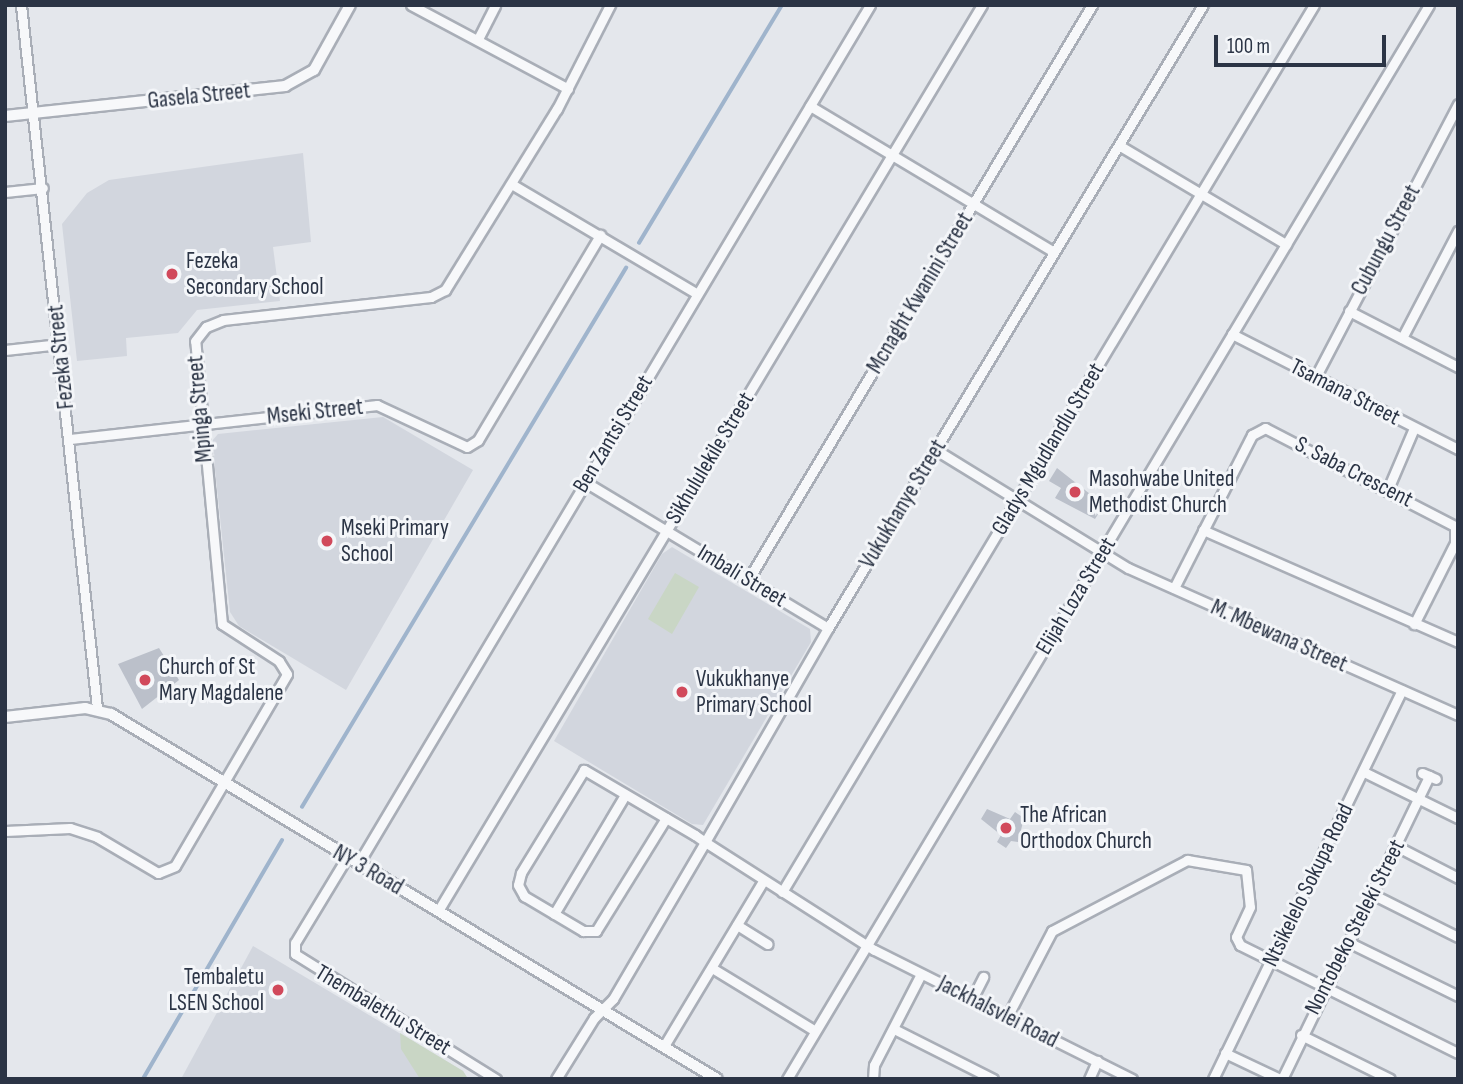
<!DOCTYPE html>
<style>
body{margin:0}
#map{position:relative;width:1463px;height:1084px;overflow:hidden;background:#e4e7ec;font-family:"Sofia Sans Condensed",sans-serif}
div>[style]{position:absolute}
.built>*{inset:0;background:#d2d6de}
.green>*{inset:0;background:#c9d6c5}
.stream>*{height:3.5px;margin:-1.75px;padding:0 1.75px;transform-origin:1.75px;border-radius:1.75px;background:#9fb4cc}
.building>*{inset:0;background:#bbc0ca}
.roads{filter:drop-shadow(2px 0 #a9aeb7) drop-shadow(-2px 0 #a9aeb7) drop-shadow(0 2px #a9aeb7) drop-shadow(0 -2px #a9aeb7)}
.minor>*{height:9px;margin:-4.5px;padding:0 4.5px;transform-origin:4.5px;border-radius:4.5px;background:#f7f8fa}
.tertiary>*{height:10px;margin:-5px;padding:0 5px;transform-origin:5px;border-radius:5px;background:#f7f8fa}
.dots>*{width:19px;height:19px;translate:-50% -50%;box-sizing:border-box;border:4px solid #f4f6f9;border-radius:50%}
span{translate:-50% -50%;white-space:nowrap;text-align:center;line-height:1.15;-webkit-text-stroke:6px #f4f6f9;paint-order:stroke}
.street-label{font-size:23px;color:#2b3445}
.poi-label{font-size:23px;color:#2b3445}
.left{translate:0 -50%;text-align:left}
.right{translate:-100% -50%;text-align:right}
.frame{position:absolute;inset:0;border:7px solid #2b3445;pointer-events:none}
.scale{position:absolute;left:1214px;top:35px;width:172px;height:32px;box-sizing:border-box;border:4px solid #2b3445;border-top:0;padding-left:9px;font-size:21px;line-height:24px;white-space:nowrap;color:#2b3445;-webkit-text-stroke:5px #f4f6f9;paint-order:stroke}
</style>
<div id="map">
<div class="built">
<i style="clip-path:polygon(303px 153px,311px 242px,273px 247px,280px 301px,197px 310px,178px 333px,126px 338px,127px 356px,77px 361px,62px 224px,87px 193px,109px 180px)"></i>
<i style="clip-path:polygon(383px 417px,473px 470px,346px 690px,239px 626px,230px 612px,212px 441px,218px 434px)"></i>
<i style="clip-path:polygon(672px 547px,810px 629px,811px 642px,703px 825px,692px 824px,554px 741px,662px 554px)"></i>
<i style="clip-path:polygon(253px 946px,463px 1071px,468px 1079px,181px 1079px)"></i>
</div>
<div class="green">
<i style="clip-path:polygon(675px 573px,699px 587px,672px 634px,648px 619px)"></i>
<i style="clip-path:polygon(400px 1033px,463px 1071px,468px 1079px,420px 1079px,401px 1049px)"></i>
</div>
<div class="stream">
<i style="left:639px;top:243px;width:278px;rotate:-59deg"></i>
<i style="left:302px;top:807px;width:629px;rotate:-58.99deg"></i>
<i style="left:143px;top:1079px;width:276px;rotate:-59.8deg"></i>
</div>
<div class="building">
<i style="clip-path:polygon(1057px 468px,1104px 505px,1095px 519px,1055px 498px,1061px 488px,1049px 481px)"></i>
<i style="clip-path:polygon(159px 648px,179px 680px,142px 709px,118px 664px)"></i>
<i style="clip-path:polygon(987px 809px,1010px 819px,1015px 812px,1024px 818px,1018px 842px,1011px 841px,1006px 848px,997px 842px,1001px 835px,981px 819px)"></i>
</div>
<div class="roads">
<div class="minor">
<i style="left:21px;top:5px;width:707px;rotate:83.83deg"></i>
<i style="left:411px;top:5px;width:178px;rotate:28.1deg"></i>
<i style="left:478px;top:39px;width:38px;rotate:-63deg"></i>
<i style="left:810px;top:106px;width:284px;rotate:30.9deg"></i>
<i style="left:1120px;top:146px;width:193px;rotate:30.6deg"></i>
<i style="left:513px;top:185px;width:214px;rotate:30.6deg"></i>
<i style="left:5px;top:192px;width:38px;rotate:-6deg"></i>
<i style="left:1349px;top:311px;width:123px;rotate:27.2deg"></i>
<i style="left:1232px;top:334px;width:254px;rotate:27deg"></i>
<i style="left:1402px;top:338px;width:121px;rotate:-62.4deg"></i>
<i style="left:5px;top:350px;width:55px;rotate:-6.2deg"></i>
<i style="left:1316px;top:376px;width:307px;rotate:-62.4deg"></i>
<i style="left:70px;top:439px;width:309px;rotate:-6.3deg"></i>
<i style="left:377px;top:405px;width:99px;rotate:25deg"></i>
<i style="left:467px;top:447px;width:13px;rotate:-32deg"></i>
<i style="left:478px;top:440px;width:239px;rotate:-59.2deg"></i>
<i style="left:936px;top:450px;width:225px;rotate:31.6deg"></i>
<i style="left:1128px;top:568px;width:361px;rotate:24deg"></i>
<i style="left:585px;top:482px;width:283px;rotate:31deg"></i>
<i style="left:1388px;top:489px;width:66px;rotate:-66.9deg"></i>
<i style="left:1203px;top:530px;width:279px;rotate:23.7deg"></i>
<i style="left:748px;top:580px;width:670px;rotate:-59.11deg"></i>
<i style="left:1174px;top:588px;width:172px;rotate:-63deg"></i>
<i style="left:1252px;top:435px;width:15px;rotate:-28deg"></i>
<i style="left:1265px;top:428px;width:214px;rotate:27.3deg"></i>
<i style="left:1455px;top:526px;width:17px;rotate:90deg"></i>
<i style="left:1455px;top:543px;width:91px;rotate:116.8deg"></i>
<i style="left:1364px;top:772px;width:105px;rotate:26.1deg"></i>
<i style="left:1422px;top:773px;width:15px;rotate:23deg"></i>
<i style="left:5px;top:831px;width:65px;rotate:-2.6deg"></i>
<i style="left:70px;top:828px;width:28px;rotate:18deg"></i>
<i style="left:97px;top:837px;width:71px;rotate:30.5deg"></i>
<i style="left:158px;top:873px;width:18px;rotate:-22deg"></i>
<i style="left:175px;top:866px;width:222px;rotate:-59.7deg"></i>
<i style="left:287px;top:674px;width:15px;rotate:-122deg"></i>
<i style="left:279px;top:661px;width:68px;rotate:-147deg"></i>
<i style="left:222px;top:624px;width:284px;rotate:-95.4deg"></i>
<i style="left:195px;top:341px;width:18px;rotate:-52deg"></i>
<i style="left:206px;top:327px;width:18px;rotate:-22deg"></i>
<i style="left:223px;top:320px;width:209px;rotate:-6.3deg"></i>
<i style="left:431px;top:297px;width:16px;rotate:-27deg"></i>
<i style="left:445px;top:290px;width:213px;rotate:-58.3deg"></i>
<i style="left:557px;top:109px;width:117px;rotate:-63deg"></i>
<i style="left:1396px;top:846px;width:70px;rotate:27.3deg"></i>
<i style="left:347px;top:857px;width:100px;rotate:121.2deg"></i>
<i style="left:295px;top:943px;width:11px;rotate:90deg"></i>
<i style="left:295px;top:954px;width:237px;rotate:31.9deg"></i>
<i style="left:358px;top:864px;width:1000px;rotate:-59.2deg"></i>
<i style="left:782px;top:892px;width:1034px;rotate:-59.05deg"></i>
<i style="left:1372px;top:894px;width:96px;rotate:26.6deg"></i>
<i style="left:438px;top:911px;width:1057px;rotate:-59.02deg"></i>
<i style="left:554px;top:914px;width:139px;rotate:-59.2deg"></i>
<i style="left:737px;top:925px;width:36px;rotate:32deg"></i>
<i style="left:1348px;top:942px;width:123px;rotate:26.1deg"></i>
<i style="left:712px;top:968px;width:117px;rotate:31.4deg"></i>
<i style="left:972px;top:999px;width:25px;rotate:-63deg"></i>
<i style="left:1007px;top:1017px;width:97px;rotate:-62.4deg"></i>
<i style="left:1052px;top:931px;width:153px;rotate:-27.7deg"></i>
<i style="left:1187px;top:860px;width:60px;rotate:9.6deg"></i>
<i style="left:1246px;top:870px;width:37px;rotate:84deg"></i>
<i style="left:1250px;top:907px;width:33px;rotate:115deg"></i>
<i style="left:1236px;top:937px;width:9px;rotate:63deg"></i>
<i style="left:1240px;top:945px;width:243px;rotate:26.4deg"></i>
<i style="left:894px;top:1029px;width:111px;rotate:26.8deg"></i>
<i style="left:1301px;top:1035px;width:99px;rotate:26.3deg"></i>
<i style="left:664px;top:1046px;width:192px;rotate:-59deg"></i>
<i style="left:1225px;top:1053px;width:61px;rotate:25.3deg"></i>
<i style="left:556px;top:1079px;width:72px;rotate:-58.1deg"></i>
<i style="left:594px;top:1018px;width:27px;rotate:-45deg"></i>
<i style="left:613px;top:999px;width:182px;rotate:-59.6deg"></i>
<i style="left:705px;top:842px;width:12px;rotate:-145deg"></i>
<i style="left:695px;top:835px;width:129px;rotate:-149.6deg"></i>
<i style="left:584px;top:770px;width:121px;rotate:121.5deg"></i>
<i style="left:521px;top:873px;width:12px;rotate:104deg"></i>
<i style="left:518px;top:885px;width:13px;rotate:61deg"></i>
<i style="left:524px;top:896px;width:69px;rotate:30.7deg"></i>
<i style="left:583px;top:931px;width:13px"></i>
<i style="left:596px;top:931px;width:133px;rotate:-58.2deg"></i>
<i style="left:787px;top:1079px;width:1251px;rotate:-59.13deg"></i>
<i style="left:873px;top:1079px;width:14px;rotate:-86deg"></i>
<i style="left:874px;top:1065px;width:102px;rotate:-62.7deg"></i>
<i style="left:1089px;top:1079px;width:20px;rotate:-66deg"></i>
<i style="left:1132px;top:1079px;width:288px;rotate:-153.4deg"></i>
<i style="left:874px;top:950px;width:201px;rotate:-147.4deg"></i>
<i style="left:705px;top:842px;width:247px;rotate:-60.1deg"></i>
<i style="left:828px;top:628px;width:727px;rotate:-58.96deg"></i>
<i style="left:1213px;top:1079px;width:432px;rotate:-64.1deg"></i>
<i style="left:1282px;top:1079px;width:337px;rotate:-64.1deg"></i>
</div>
<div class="tertiary">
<i style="left:5px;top:116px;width:282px;rotate:-6.1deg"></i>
<i style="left:285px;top:86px;width:33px;rotate:-29deg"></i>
<i style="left:314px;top:70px;width:74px;rotate:-61deg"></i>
<i style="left:5px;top:717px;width:81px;rotate:-6.4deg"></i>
<i style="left:85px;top:708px;width:27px;rotate:13deg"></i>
<i style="left:111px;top:714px;width:707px;rotate:31.06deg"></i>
</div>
</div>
<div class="dots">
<i style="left:172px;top:274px;background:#d1495b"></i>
<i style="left:1075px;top:492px;background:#d1495b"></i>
<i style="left:327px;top:541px;background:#d1495b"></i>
<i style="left:145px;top:680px;background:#d1495b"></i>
<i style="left:682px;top:692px;background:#d1495b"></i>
<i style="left:1006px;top:828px;background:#d1495b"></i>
<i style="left:278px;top:990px;background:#d1495b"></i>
</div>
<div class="street-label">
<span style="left:199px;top:96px;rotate:-6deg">Gasela Street</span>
<span style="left:1386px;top:240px;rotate:-62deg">Cubungu Street</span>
<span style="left:920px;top:293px;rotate:-59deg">Mcnaght Kwanini Street</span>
<span style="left:61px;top:357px;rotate:-96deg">Fezeka Street</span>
<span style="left:1345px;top:392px;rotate:27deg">Tsamana Street</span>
<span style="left:200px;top:409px;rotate:-95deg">Mpinga Street</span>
<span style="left:315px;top:412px;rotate:-6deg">Mseki Street</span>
<span style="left:613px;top:434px;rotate:-59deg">Ben Zantsi Street</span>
<span style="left:1048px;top:449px;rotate:-59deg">Gladys Mgudlandlu Street</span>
<span style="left:710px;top:458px;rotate:-59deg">Sikhululekile Street</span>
<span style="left:1354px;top:472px;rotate:27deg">S. Saba Crescent</span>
<span style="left:903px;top:504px;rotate:-59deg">Vukukhanye Street</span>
<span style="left:742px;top:576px;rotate:31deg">Imbali Street</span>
<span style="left:1076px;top:596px;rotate:-59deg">Elijah Loza Street</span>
<span style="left:1279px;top:636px;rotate:24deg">M. Mbewana Street</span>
<span style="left:368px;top:870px;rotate:30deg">NY 3 Road</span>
<span style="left:1308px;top:885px;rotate:-64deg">Ntsikelelo Sokupa Road</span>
<span style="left:1355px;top:927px;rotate:-63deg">Nontobeko Steleki Street</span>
<span style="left:383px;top:1010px;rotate:31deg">Thembalethu Street</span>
<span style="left:998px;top:1012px;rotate:27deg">Jackhalsvlei Road</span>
</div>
<div class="poi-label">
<span class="left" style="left:186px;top:274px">Fezeka<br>Secondary School</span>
<span class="left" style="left:1089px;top:492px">Masohwabe United<br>Methodist Church</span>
<span class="left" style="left:341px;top:541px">Mseki Primary<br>School</span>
<span class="left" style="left:159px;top:680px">Church of St<br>Mary Magdalene</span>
<span class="left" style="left:696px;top:692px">Vukukhanye<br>Primary School</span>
<span class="left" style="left:1020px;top:828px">The African<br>Orthodox Church</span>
<span class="right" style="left:264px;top:990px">Tembaletu<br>LSEN School</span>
</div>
<div class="frame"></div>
<div class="scale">100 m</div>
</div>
